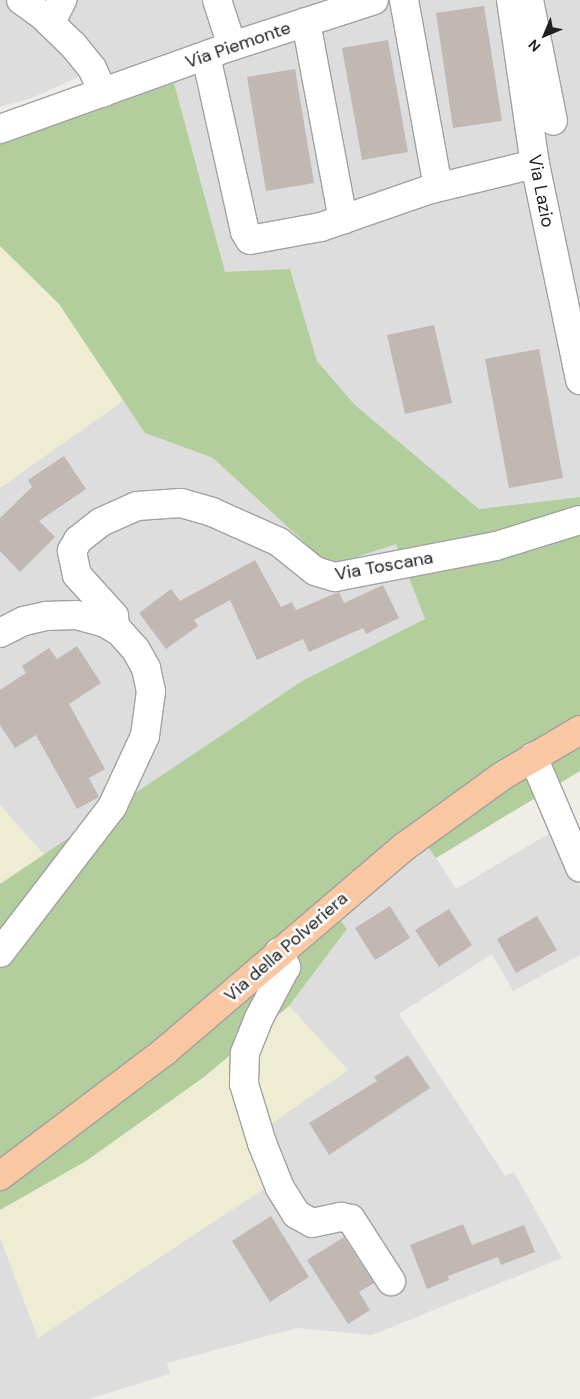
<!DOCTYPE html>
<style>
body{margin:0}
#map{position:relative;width:580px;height:1399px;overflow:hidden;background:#f0ece7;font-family:"DM Sans",sans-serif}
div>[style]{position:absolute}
.residential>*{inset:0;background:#dedddd}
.farmland>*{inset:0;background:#eeedd3}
.forest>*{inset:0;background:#b2ce9d}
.building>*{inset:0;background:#c1b7b3}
.roads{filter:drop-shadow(1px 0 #a1a1a1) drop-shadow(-1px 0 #a1a1a1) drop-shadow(0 1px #a1a1a1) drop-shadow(0 -1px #a1a1a1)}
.minor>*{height:28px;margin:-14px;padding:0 14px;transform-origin:14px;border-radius:14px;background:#fff}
.major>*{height:28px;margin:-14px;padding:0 14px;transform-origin:14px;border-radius:14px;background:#f9c8a3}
span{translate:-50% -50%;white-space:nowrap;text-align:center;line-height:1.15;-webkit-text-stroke:5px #fff;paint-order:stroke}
.street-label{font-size:18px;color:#202020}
.north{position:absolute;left:520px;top:10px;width:50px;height:50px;-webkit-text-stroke:4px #fff;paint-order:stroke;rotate:225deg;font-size:14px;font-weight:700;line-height:20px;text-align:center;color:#202020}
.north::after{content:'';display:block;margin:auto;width:18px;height:22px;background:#202020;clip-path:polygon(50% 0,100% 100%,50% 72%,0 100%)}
</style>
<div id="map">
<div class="residential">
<i style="clip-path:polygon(0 0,580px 0,580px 497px,479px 509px,355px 405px,317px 361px,290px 269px,225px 273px,174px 83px,121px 102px,106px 65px,32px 98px,0 107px)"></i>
<i style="clip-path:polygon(124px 400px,145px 433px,213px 458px,330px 566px,396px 544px,425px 619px,302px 681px,44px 855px,0 805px,0 488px)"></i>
<i style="clip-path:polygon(555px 830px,580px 887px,580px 955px,513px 991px,492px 954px,399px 1014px,505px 1176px,514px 1172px,562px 1258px,372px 1335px,297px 1328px,167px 1363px,170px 1374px,89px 1399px,0 1399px,0 1237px,38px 1338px,251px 1138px,347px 1070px,289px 1006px,347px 929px,339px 917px,428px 845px,456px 889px)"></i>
</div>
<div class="farmland">
<i style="clip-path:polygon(0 246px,59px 304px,124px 400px,0 488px)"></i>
<i style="clip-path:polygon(0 805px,44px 855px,0 884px)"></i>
<i style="clip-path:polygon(289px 1006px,348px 1070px,251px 1138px,268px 1186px,38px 1338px,0 1237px,0 1210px,86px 1161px,204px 1077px)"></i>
</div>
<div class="forest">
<i style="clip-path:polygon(174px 83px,225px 272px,290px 269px,317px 361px,355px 405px,479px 509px,580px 497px,580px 771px,436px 858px,427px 846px,339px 918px,347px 929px,289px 1006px,204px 1077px,86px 1161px,0 1210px,0 884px,302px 681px,425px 619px,396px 544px,330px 566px,213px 458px,145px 433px,59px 304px,0 246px,0 144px)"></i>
</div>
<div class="building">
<i style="clip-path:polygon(484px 6px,502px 121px,453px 128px,436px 13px)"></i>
<i style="clip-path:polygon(388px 40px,408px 152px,362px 160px,342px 48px)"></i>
<i style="clip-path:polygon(295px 69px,314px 183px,266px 191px,247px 77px)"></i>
<i style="clip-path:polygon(434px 325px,452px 403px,405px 414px,387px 335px)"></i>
<i style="clip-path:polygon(539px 349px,563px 478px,509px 488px,485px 359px)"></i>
<i style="clip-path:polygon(64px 456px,86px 489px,39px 521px,55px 537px,20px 572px,0 551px,0 518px,32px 487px,28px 480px)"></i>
<i style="clip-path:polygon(255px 560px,281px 607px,292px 602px,296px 610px,339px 592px,344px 603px,383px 585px,399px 618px,366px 634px,363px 628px,309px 652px,303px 639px,257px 660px,230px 600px,194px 620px,198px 626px,166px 649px,139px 613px,171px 589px,180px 601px)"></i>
<i style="clip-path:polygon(77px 646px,101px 683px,69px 704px,105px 769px,89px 778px,99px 797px,77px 809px,36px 735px,15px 748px,0 725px,0 690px,26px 673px,22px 666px,49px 648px,57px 659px)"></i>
<i style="clip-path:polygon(390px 906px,410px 938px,375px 960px,355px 928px)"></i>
<i style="clip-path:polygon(449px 909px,472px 945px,439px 967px,415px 930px)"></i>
<i style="clip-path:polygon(537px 916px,557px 950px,516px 973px,497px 939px)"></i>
<i style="clip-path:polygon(408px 1055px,430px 1088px,329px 1155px,309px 1123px,377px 1081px,374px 1077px)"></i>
<i style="clip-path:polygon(271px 1216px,309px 1277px,270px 1302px,232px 1241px)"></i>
<i style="clip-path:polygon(463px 1224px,472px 1245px,524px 1225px,535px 1252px,501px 1265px,498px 1257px,448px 1276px,449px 1280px,427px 1289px,410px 1245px)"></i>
<i style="clip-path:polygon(344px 1237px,374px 1283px,359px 1292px,370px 1310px,348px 1324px,307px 1260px)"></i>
</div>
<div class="roads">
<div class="minor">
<i style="left:21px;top:0;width:29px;rotate:36deg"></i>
<i style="left:44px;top:17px;width:42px;rotate:44deg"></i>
<i style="left:74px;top:46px;width:28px;rotate:51deg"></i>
<i style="left:92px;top:68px;width:27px;rotate:66deg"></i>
<i style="left:217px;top:0;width:48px;rotate:71.9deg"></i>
<i style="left:404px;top:0;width:190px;rotate:79.7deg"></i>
<i style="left:511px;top:0;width:166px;rotate:81.7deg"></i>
<i style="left:535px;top:164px;width:221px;rotate:78.2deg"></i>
<i style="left:529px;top:0;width:123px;rotate:78.8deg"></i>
<i style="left:51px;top:22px;width:25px;rotate:-63deg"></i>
<i style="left:306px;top:22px;width:201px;rotate:79.4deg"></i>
<i style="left:206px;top:56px;width:180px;rotate:77.5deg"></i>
<i style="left:245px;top:232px;width:9px;rotate:58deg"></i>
<i style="left:250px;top:240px;width:72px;rotate:-10.4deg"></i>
<i style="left:321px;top:227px;width:113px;rotate:-19.1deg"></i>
<i style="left:428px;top:190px;width:110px;rotate:-13.7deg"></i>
<i style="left:0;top:129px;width:246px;rotate:-19.7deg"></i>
<i style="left:232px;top:46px;width:149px;rotate:-17.9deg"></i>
<i style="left:115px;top:629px;width:13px;rotate:-94deg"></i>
<i style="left:114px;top:616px;width:55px;rotate:-132.1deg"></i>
<i style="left:77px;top:575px;width:25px;rotate:-102deg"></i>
<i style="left:72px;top:551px;width:13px;rotate:-61deg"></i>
<i style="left:78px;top:540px;width:29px;rotate:-38deg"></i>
<i style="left:101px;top:522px;width:39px;rotate:-24deg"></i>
<i style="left:137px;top:506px;width:44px;rotate:-3.9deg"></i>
<i style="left:181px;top:503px;width:32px;rotate:16deg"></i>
<i style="left:212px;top:512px;width:73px;rotate:24.1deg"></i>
<i style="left:279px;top:542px;width:46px;rotate:38.9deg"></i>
<i style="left:315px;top:571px;width:21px;rotate:17deg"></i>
<i style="left:335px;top:577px;width:164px;rotate:-10.9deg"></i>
<i style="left:496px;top:546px;width:88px;rotate:-17.2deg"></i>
<i style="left:0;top:633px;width:27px;rotate:-27deg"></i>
<i style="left:24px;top:621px;width:23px;rotate:-13deg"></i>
<i style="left:46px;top:616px;width:30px;rotate:-2deg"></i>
<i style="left:76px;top:615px;width:28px;rotate:15deg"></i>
<i style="left:103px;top:622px;width:18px;rotate:29deg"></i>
<i style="left:119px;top:631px;width:25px;rotate:48deg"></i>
<i style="left:136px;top:650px;width:21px;rotate:61deg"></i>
<i style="left:146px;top:668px;width:24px;rotate:78deg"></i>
<i style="left:151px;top:691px;width:45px;rotate:97.6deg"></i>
<i style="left:145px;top:736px;width:78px;rotate:114.9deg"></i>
<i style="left:112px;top:807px;width:184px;rotate:127.5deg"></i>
<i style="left:533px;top:757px;width:120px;rotate:66.9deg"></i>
<i style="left:279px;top:952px;width:17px;rotate:65deg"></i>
<i style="left:286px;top:967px;width:58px;rotate:117.9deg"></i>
<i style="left:259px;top:1018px;width:38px;rotate:112deg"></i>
<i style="left:245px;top:1053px;width:31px;rotate:92deg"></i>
<i style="left:244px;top:1084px;width:62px;rotate:73deg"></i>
<i style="left:262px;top:1143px;width:48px;rotate:68.2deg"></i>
<i style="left:280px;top:1188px;width:31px;rotate:58deg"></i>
<i style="left:296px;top:1214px;width:18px;rotate:29deg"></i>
<i style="left:312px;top:1223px;width:30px;rotate:-12deg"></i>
<i style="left:341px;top:1217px;width:10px;rotate:11deg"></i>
<i style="left:351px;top:1219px;width:74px;rotate:57.2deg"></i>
</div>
<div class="major">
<i style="left:0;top:1176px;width:207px;rotate:-37.1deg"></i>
<i style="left:165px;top:1051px;width:314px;rotate:-40.5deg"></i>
<i style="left:404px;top:847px;width:121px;rotate:-35.9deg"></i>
<i style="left:502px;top:776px;width:91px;rotate:-30.5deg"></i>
</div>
</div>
<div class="street-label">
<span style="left:238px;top:45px;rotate:-19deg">Via Piemonte</span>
<span style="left:541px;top:191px;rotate:79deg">Via Lazio</span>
<span style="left:384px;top:566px;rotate:-10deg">Via Toscana</span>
<span style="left:286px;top:947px;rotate:-41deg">Via della Polveriera</span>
</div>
<div class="north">N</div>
</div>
